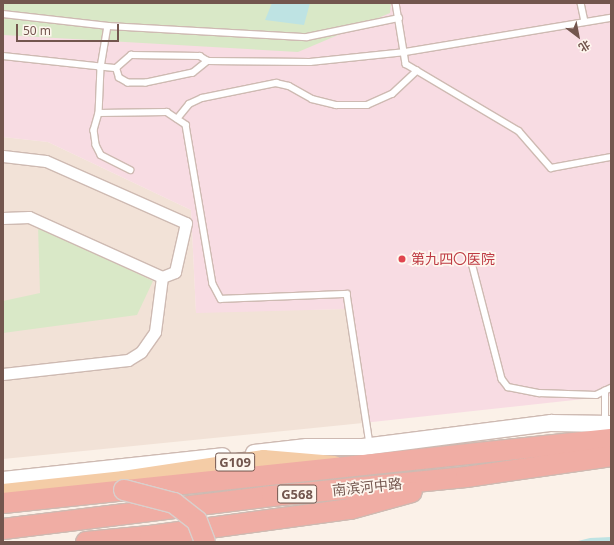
<!DOCTYPE html>
<meta charset="utf-8">
<style>
body{margin:0}
#map{position:relative;width:614px;height:545px;overflow:hidden;background:#fbf1e8;font-family:"Noto Sans","Noto Sans SC",sans-serif}
div>[style]{position:absolute}
.residential>*{inset:0;background:#f2e2d7}
.medical>*{inset:0;background:#f8dce3}
.green>*{inset:0;background:#d9e8c7}
.water>*{inset:0;background:#bee3e3}
.roads{filter:drop-shadow(1px 0 #cebab2) drop-shadow(-1px 0 #cebab2) drop-shadow(0 1px #cebab2) drop-shadow(0 -1px #cebab2)}
.lane>*{height:5.5px;margin:-2.75px;padding:0 2.75px;transform-origin:2.75px;border-radius:2.75px;background:#fff}
.street>*{height:11px;margin:-5.5px;padding:0 5.5px;transform-origin:5.5px;border-radius:5.5px;background:#fff}
.secondary>*{height:16px;margin:-8px;padding:0 8px;transform-origin:8px;border-radius:8px;background:#fff}
.primary>*{height:17px;margin:-8.5px;padding:0 8.5px;transform-origin:8.5px;border-radius:8.5px;background:#f4cca6}
.highway>*{height:20px;margin:-10px;padding:0 10px;transform-origin:10px;border-radius:10px;background:#f0ada4}
.bridges{filter:drop-shadow(1px 0 #d8d0cd) drop-shadow(-1px 0 #d8d0cd) drop-shadow(0 1px #d8d0cd) drop-shadow(0 -1px #d8d0cd)}
.highway-bridge>*{height:20px;margin:-10px;padding:0 10px;transform-origin:10px;border-radius:10px;background:#f0ada4}
.dots>*{width:11px;height:11px;translate:-50% -50%;box-sizing:border-box;border:2px solid #fef6ee;border-radius:50%}
span{translate:-50% -50%;white-space:nowrap;text-align:center;line-height:1.15;-webkit-text-stroke:3.5px #fef6ee;paint-order:stroke}
.shield-label span{padding:1px 3px;background:#fef6ee;border:1px solid;border-radius:3px;-webkit-text-stroke-width:0}
.shield-label{font-size:13px;color:#73564e;font-weight:700}
.health-label{font-size:14px;color:#be3a42}
.left{translate:0 -50%;text-align:left}
.street-label{font-size:14px;color:#73564e}
.frame{position:absolute;inset:0;border:4px solid #73564e;pointer-events:none}
.north{position:absolute;left:558px;top:16px;width:40px;height:40px;-webkit-text-stroke:3px #fef6ee;paint-order:stroke;rotate:148deg;font-size:11px;font-weight:700;line-height:16px;text-align:center;color:#73564e}
.north::after{content:'';display:block;margin:auto;width:14px;height:18px;background:#73564e;clip-path:polygon(50% 0,100% 100%,50% 72%,0 100%)}
.scale{position:absolute;left:16px;top:24px;width:103px;height:18px;box-sizing:border-box;border:2px solid #73564e;border-top:0;padding-left:5px;font-size:12px;line-height:14px;white-space:nowrap;color:#73564e;-webkit-text-stroke:3px #fef6ee;paint-order:stroke}
</style>
<div id="map">
<div class="residential">
<i style="clip-path:polygon(3px 137px,48px 142px,191px 210px,196px 312px,347px 309px,363px 423px,3px 459px)"></i>
</div>
<div class="medical">
<i style="clip-path:polygon(391px 3px,611px 3px,611px 396px,363px 423px,347px 309px,196px 313px,191px 210px,48px 142px,3px 137px,3px 12px,389px 13px)"></i>
</div>
<div class="green">
<i style="clip-path:polygon(3px 3px,391px 3px,390px 13px,298px 52px,3px 35px)"></i>
<i style="clip-path:polygon(38px 226px,153px 281px,137px 315px,3px 333px,3px 301px,40px 293px)"></i>
</div>
<div class="water">
<i style="clip-path:polygon(272px 3px,310px 3px,304px 25px,265px 20px)"></i>
<i style="clip-path:polygon(611px 537px,611px 542px,574px 542px,590px 538px)"></i>
</div>
<div class="roads">
<div class="lane">
<i style="left:396px;top:3px;width:62px;rotate:80.7deg"></i>
<i style="left:406px;top:64px;width:131px;rotate:30.7deg"></i>
<i style="left:519px;top:131px;width:49px;rotate:49.1deg"></i>
<i style="left:551px;top:168px;width:61px;rotate:-10.4deg"></i>
<i style="left:581px;top:3px;width:19px;rotate:78deg"></i>
<i style="left:3px;top:14px;width:106px;rotate:6.5deg"></i>
<i style="left:108px;top:26px;width:199px;rotate:3.2deg"></i>
<i style="left:307px;top:37px;width:94px;rotate:-11.7deg"></i>
<i style="left:108px;top:26px;width:43px;rotate:99.5deg"></i>
<i style="left:101px;top:68px;width:45px;rotate:92.5deg"></i>
<i style="left:99px;top:113px;width:18px;rotate:106deg"></i>
<i style="left:94px;top:130px;width:15px;rotate:82deg"></i>
<i style="left:96px;top:145px;width:11px;rotate:63deg"></i>
<i style="left:101px;top:155px;width:33px;rotate:27deg"></i>
<i style="left:3px;top:56px;width:114px;rotate:6.1deg"></i>
<i style="left:208px;top:61px;width:19px;rotate:141deg"></i>
<i style="left:193px;top:73px;width:48px;rotate:168deg"></i>
<i style="left:146px;top:83px;width:18px;rotate:180deg"></i>
<i style="left:128px;top:83px;width:10px;rotate:-151deg"></i>
<i style="left:119px;top:78px;width:10px;rotate:-107deg"></i>
<i style="left:116px;top:68px;width:20px;rotate:-41deg"></i>
<i style="left:131px;top:55px;width:69px;rotate:0.8deg"></i>
<i style="left:200px;top:56px;width:9px;rotate:32deg"></i>
<i style="left:208px;top:61px;width:102px;rotate:0.6deg"></i>
<i style="left:310px;top:62px;width:96px;rotate:-6deg"></i>
<i style="left:405px;top:52px;width:209px;rotate:-9.4deg"></i>
<i style="left:99px;top:113px;width:68px;rotate:-0.8deg"></i>
<i style="left:167px;top:112px;width:23px;rotate:34deg"></i>
<i style="left:186px;top:125px;width:161px;rotate:80.4deg"></i>
<i style="left:213px;top:284px;width:17px;rotate:62deg"></i>
<i style="left:221px;top:299px;width:126px;rotate:-2.3deg"></i>
<i style="left:347px;top:294px;width:152px;rotate:81.3deg"></i>
<i style="left:177px;top:119px;width:19px;rotate:-51deg"></i>
<i style="left:189px;top:104px;width:14px;rotate:-25deg"></i>
<i style="left:202px;top:98px;width:76px;rotate:-11.5deg"></i>
<i style="left:276px;top:83px;width:13px;rotate:13deg"></i>
<i style="left:289px;top:86px;width:26px;rotate:29deg"></i>
<i style="left:312px;top:99px;width:25px;rotate:14deg"></i>
<i style="left:336px;top:105px;width:31px"></i>
<i style="left:367px;top:105px;width:27px;rotate:-24deg"></i>
<i style="left:392px;top:94px;width:34px;rotate:-43deg"></i>
<i style="left:472px;top:263px;width:120px;rotate:75.5deg"></i>
<i style="left:502px;top:379px;width:10px;rotate:53deg"></i>
<i style="left:508px;top:387px;width:32px;rotate:11deg"></i>
<i style="left:539px;top:393px;width:57px;rotate:2deg"></i>
<i style="left:596px;top:395px;width:17px;rotate:-25deg"></i>
<i style="left:605px;top:422px;width:31px;rotate:-90deg"></i>
</div>
<div class="street">
<i style="left:3px;top:156px;width:43px;rotate:6.6deg"></i>
<i style="left:46px;top:161px;width:153px;rotate:23.9deg"></i>
<i style="left:186px;top:223px;width:50px;rotate:102.7deg"></i>
<i style="left:175px;top:272px;width:14px;rotate:159deg"></i>
<i style="left:3px;top:218px;width:26px;rotate:-2deg"></i>
<i style="left:29px;top:217px;width:146px;rotate:24.3deg"></i>
<i style="left:162px;top:277px;width:55px;rotate:97.3deg"></i>
<i style="left:155px;top:332px;width:24px;rotate:125deg"></i>
<i style="left:141px;top:352px;width:15px;rotate:148deg"></i>
<i style="left:128px;top:360px;width:126px;rotate:173.6deg"></i>
</div>
<div class="secondary">
<i style="left:254px;top:453px;width:53px;rotate:-6.5deg"></i>
<i style="left:307px;top:447px;width:56px"></i>
<i style="left:363px;top:447px;width:190px;rotate:-7.3deg"></i>
<i style="left:551px;top:423px;width:60px;rotate:1deg"></i>
<i style="left:3px;top:480px;width:221px;rotate:-6.2deg"></i>
</div>
<div class="primary">
<i style="left:3px;top:492px;width:121px;rotate:-6.2deg"></i>
<i style="left:123px;top:479px;width:142px;rotate:-8.5deg"></i>
<i style="left:263px;top:458px;width:71px;rotate:4.8deg"></i>
</div>
<div class="highway">
<i style="left:3px;top:503px;width:611px;rotate:-6.01deg"></i>
<i style="left:3px;top:529px;width:271px;rotate:-7deg"></i>
<i style="left:272px;top:496px;width:195px;rotate:-5.6deg"></i>
<i style="left:466px;top:477px;width:147px;rotate:-8.2deg"></i>
<i style="left:86px;top:542px;width:64px;rotate:-5.4deg"></i>
<i style="left:150px;top:536px;width:202px;rotate:-7.7deg"></i>
<i style="left:350px;top:509px;width:64px;rotate:-15.3deg"></i>
</div>
</div>
<div class="bridges">
<div class="highway-bridge">
<i style="left:124px;top:490px;width:52px;rotate:14.6deg"></i>
<i style="left:174px;top:503px;width:29px;rotate:38deg"></i>
<i style="left:197px;top:521px;width:22px;rotate:69deg"></i>
</div>
</div>
<div class="dots">
<i style="left:402px;top:259px;background:#e0444e"></i>
</div>
<div class="shield-label">
<span style="left:235px;top:462px">G109</span>
<span style="left:297px;top:494px">G568</span>
</div>
<div class="health-label">
<span class="left" style="left:411px;top:259px">第九四〇医院</span>
</div>
<div class="street-label">
<span style="left:367px;top:487px;rotate:-6deg">南滨河中路</span>
</div>
<div class="frame"></div>
<div class="north">北</div>
<div class="scale">50 m</div>
</div>
